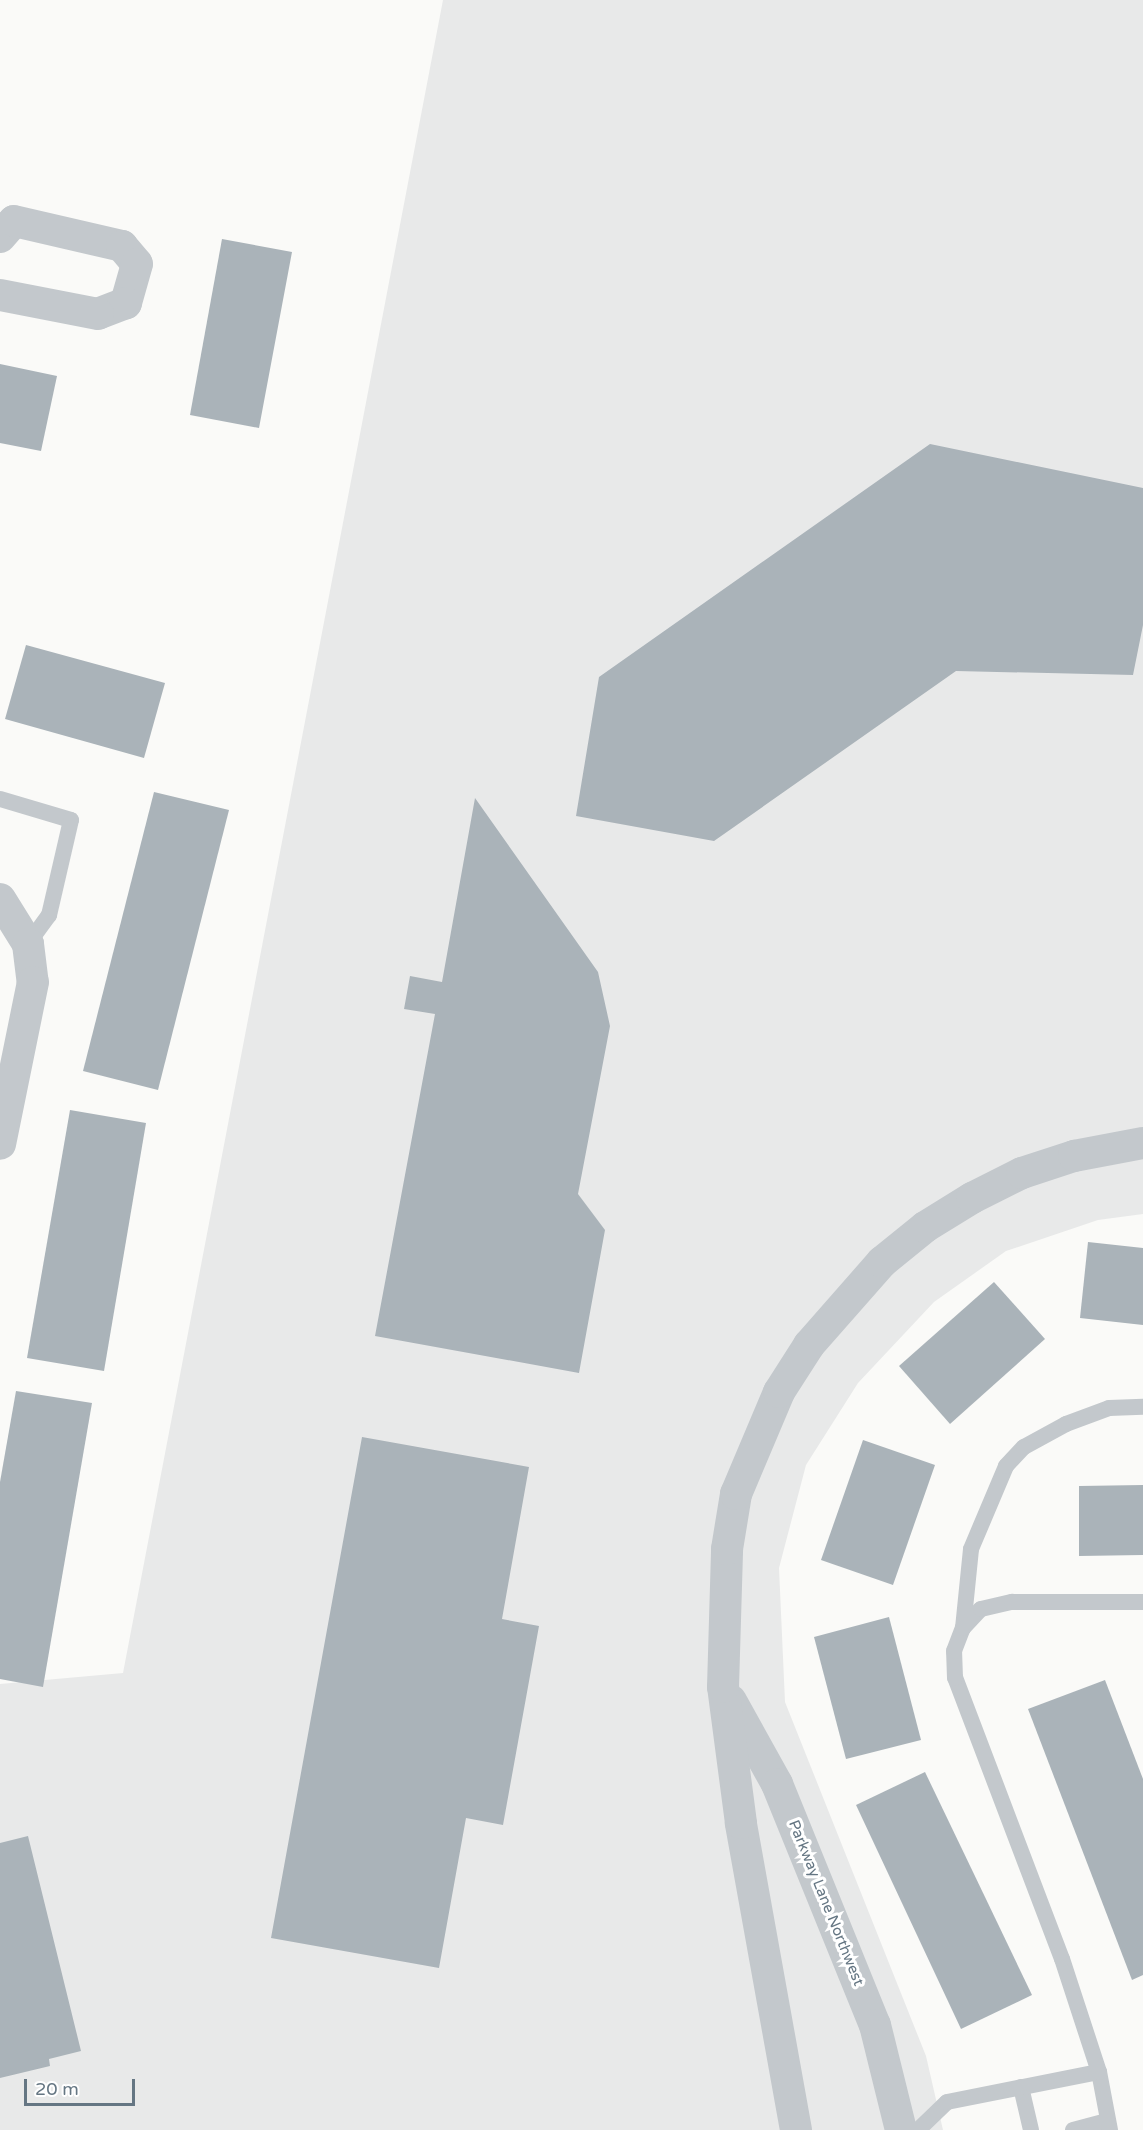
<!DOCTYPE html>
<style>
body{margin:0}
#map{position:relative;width:1143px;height:2130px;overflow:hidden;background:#fafaf8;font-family:"Varela Round",sans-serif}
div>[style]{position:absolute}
.built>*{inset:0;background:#e8e9e9}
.building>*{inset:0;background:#aab3b9}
.service>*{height:16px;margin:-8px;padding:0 8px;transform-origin:8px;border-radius:8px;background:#c3c8cc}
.minor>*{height:32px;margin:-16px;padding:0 16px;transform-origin:16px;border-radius:16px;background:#c3c8cc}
span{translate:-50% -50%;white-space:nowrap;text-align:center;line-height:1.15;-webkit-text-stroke:6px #fff;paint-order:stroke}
.street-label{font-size:15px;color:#657683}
.scale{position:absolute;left:24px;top:2079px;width:111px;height:27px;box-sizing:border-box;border:3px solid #657683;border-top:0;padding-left:8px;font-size:18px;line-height:21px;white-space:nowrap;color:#657683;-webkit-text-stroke:4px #fff;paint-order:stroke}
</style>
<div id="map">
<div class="built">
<i style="clip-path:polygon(443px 0,1143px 0,1143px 1214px,1098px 1220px,1006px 1251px,934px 1302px,858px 1383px,806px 1465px,779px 1568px,785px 1702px,926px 2056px,943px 2130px,0 2130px,0 1684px,123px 1673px)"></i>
</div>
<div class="building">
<i style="clip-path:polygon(222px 239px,292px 252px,259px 428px,190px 415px)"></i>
<i style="clip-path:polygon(0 364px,57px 376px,41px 451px,0 443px)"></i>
<i style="clip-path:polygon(930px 444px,1143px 488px,1143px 625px,1133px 675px,956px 671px,714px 841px,576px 816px,599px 677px)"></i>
<i style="clip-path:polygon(26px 645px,165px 683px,144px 758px,5px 719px)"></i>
<i style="clip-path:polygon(154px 792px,229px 810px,158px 1090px,83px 1071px)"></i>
<i style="clip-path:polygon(475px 798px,598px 972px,610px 1026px,578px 1194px,605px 1230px,579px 1373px,375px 1336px,435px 1014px,404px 1009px,410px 976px,442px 982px)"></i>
<i style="clip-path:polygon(70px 1110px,146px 1123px,104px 1371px,27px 1358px)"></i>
<i style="clip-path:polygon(1088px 1242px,1143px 1248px,1143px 1325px,1080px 1318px)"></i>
<i style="clip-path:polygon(994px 1282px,1045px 1339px,950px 1424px,899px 1366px)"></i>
<i style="clip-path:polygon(16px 1391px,92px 1403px,43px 1687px,0 1679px,0 1482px)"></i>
<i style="clip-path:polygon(362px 1437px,529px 1467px,502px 1619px,539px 1626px,503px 1825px,466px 1818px,439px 1968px,271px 1938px)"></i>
<i style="clip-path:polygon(863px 1440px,935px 1465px,893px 1585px,821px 1560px)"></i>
<i style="clip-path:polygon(1143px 1485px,1143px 1555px,1079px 1556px,1079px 1486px)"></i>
<i style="clip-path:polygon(889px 1617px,921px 1740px,846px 1759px,814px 1637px)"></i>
<i style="clip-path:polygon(1105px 1680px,1143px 1779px,1143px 1975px,1132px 1980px,1028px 1709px)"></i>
<i style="clip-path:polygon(925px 1772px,1032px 1995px,961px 2029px,856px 1805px)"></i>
<i style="clip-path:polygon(28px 1836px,81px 2051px,49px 2059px,50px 2066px,0 2078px,0 1843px)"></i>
</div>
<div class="service">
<i style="left:0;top:799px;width:74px;rotate:16.5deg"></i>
<i style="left:71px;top:820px;width:98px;rotate:103deg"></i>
<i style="left:49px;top:915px;width:36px;rotate:126deg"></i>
<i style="left:963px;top:1628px;width:79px;rotate:-84.2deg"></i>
<i style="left:971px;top:1549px;width:90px;rotate:-67.1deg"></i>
<i style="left:1006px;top:1466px;width:26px;rotate:-47deg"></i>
<i style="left:1024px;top:1447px;width:48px;rotate:-28.7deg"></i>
<i style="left:1066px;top:1424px;width:46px;rotate:-20.4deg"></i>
<i style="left:1109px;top:1408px;width:34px;rotate:-2deg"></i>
<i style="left:1021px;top:2087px;width:44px;rotate:76.9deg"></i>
<i style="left:918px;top:2130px;width:40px;rotate:-44deg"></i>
<i style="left:947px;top:2102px;width:155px;rotate:-11.2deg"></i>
<i style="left:1073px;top:2130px;width:35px;rotate:-15deg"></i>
<i style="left:1110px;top:2130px;width:59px;rotate:-100.7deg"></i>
<i style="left:1099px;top:2072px;width:119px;rotate:-108.1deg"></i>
<i style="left:1062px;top:1959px;width:301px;rotate:-110.8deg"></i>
<i style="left:955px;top:1678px;width:27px;rotate:-92deg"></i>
<i style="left:954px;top:1651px;width:25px;rotate:-69deg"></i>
<i style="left:963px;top:1628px;width:26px;rotate:-47deg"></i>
<i style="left:981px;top:1609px;width:32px;rotate:-13deg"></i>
<i style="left:1012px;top:1602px;width:131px"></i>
</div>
<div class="minor">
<i style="left:0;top:237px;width:21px;rotate:-49deg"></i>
<i style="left:14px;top:221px;width:111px;rotate:13deg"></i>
<i style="left:122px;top:246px;width:23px;rotate:50deg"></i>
<i style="left:137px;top:264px;width:41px;rotate:105.8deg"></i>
<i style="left:126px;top:303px;width:30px;rotate:159deg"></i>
<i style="left:98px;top:314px;width:100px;rotate:-169deg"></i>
<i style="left:0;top:899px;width:53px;rotate:58.1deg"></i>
<i style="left:28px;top:944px;width:38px;rotate:83deg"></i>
<i style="left:33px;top:982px;width:165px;rotate:101.5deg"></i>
<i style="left:731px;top:1701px;width:95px;rotate:61deg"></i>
<i style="left:777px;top:1784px;width:260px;rotate:67.9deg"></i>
<i style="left:875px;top:2025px;width:108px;rotate:76.1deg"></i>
<i style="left:796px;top:2130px;width:312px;rotate:-100.2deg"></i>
<i style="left:741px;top:1823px;width:137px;rotate:-97.5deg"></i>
<i style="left:723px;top:1687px;width:138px;rotate:-88.3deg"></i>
<i style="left:727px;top:1549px;width:56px;rotate:-80.7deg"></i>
<i style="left:736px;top:1494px;width:111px;rotate:-67.1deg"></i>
<i style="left:779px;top:1392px;width:56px;rotate:-57.4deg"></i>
<i style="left:809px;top:1345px;width:111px;rotate:-48.7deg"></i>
<i style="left:882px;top:1262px;width:55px;rotate:-39.1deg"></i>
<i style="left:925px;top:1227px;width:55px;rotate:-31.7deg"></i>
<i style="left:972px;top:1198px;width:56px;rotate:-26.6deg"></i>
<i style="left:1022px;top:1173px;width:55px;rotate:-18.1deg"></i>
<i style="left:1074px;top:1156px;width:70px;rotate:-10.7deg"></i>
</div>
<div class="street-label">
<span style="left:826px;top:1903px;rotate:68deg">Parkway Lane Northwest</span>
</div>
<div class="scale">20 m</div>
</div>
